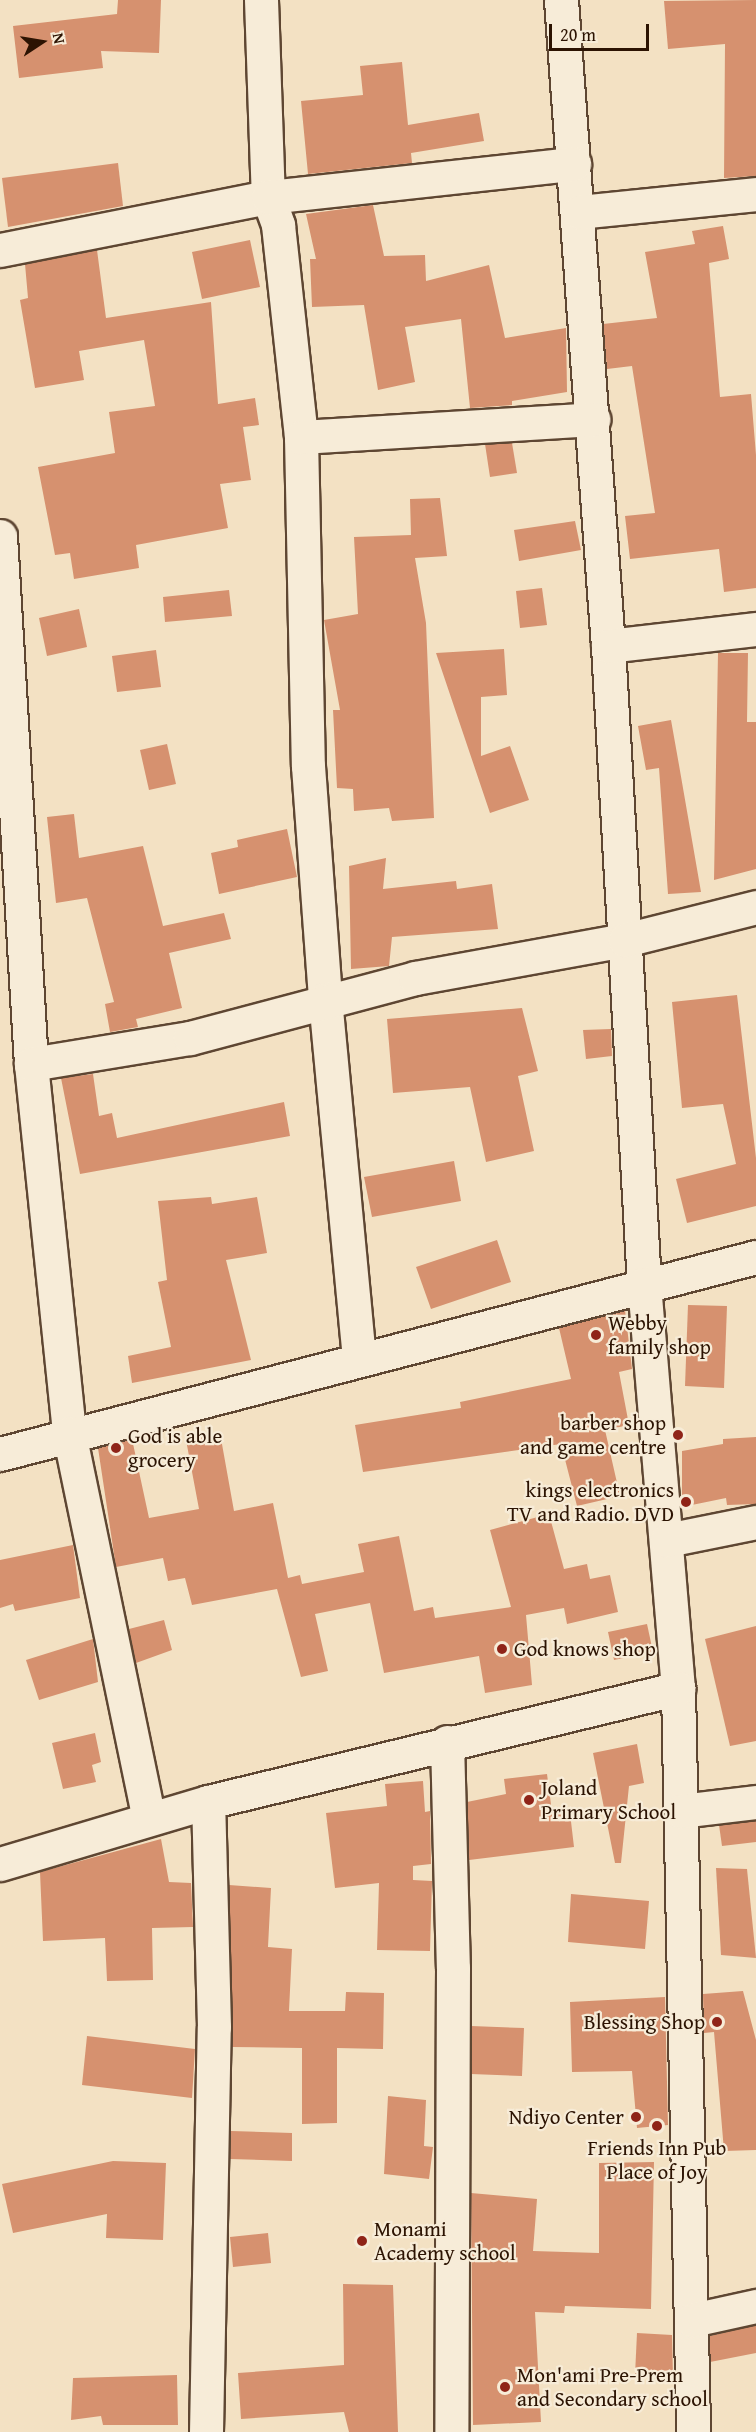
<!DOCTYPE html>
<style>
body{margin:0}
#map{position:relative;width:756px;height:2432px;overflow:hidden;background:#f3e1c3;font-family:"Gentium Book Plus",serif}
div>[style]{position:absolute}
.building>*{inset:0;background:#d6916f}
.roads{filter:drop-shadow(2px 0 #5e4632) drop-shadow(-2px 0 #5e4632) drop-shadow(0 2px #5e4632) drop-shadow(0 -2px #5e4632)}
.minor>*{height:33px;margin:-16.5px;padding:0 16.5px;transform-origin:16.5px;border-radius:16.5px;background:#f7ecd8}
.dots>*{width:16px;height:16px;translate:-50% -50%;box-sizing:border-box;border:3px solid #f7ecd8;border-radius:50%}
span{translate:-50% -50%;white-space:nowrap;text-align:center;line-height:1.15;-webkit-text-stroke:4.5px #f7ecd8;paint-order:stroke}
.poi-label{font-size:21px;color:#2c1302}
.left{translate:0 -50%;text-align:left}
.right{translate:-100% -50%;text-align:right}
.north{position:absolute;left:12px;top:12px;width:60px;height:60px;-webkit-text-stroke:4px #f7ecd8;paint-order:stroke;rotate:78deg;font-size:16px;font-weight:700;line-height:24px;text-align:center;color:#2c1302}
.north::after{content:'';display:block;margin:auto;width:21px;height:27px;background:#2c1302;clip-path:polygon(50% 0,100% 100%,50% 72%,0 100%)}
.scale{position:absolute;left:549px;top:24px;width:100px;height:27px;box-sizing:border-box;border:3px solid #2c1302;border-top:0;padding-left:8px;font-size:18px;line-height:21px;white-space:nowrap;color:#2c1302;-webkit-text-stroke:4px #f7ecd8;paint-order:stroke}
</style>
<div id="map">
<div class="building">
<i style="clip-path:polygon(118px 0,161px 0,159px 53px,101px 51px,103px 68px,19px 78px,13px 26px,117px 14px)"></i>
<i style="clip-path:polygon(756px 0,756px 176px,724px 178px,725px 44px,668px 49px,664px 1px)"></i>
<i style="clip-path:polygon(402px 62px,408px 125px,479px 113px,484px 141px,411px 153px,412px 163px,308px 174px,301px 101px,363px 95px,360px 66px)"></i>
<i style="clip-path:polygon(118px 163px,123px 206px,8px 227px,2px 178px)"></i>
<i style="clip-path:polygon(373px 205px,384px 256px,425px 255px,426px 281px,489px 265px,505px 338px,566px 328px,567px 392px,512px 401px,512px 405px,470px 408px,461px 319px,405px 327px,415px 382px,378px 390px,364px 305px,312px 307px,310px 259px,316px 259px,306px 214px)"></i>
<i style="clip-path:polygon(723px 226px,729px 259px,709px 263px,720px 397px,751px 394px,756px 455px,756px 588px,724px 592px,719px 549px,630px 559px,625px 516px,655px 513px,632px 366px,607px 369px,603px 324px,657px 318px,645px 252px,695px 244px,692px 231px)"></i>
<i style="clip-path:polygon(250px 240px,260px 287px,202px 299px,192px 252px)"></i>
<i style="clip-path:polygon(97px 250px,106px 318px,211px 302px,218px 404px,255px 398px,259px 425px,243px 427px,251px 480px,220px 484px,228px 528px,136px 545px,139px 568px,74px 579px,70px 553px,55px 555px,38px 467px,115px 453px,109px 412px,155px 406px,144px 340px,79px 351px,84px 380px,35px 388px,20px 300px,28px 298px,25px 264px)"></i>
<i style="clip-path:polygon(512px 443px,517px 473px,490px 477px,485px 444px)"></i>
<i style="clip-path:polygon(440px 498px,447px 556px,415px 558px,426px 623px,434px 818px,392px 821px,389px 808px,354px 811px,353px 789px,337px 788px,333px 710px,340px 710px,324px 620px,358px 614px,354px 537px,411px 535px,410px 499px)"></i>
<i style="clip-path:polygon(575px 521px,581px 550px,519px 561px,514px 530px)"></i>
<i style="clip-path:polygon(542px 588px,547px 625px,520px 628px,516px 591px)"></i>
<i style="clip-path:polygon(229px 590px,232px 616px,165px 622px,163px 597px)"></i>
<i style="clip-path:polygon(79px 609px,87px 647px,47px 656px,39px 618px)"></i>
<i style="clip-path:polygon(504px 649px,507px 695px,481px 697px,481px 756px,510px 746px,529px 800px,490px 813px,436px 653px)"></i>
<i style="clip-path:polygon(156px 650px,161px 687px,117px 692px,112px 656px)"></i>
<i style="clip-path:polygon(718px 653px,748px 653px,747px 722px,756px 722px,756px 869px,714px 880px)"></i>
<i style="clip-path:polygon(671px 720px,679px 765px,701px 892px,668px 894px,659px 768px,646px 770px,638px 726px)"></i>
<i style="clip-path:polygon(167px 744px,176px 784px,149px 790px,140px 750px)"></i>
<i style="clip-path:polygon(74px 814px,79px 858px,143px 846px,163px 926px,224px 913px,231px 939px,169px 953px,182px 1008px,136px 1019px,138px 1027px,110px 1032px,105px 1004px,114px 1002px,87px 898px,56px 903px,47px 817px)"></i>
<i style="clip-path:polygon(287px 829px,297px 877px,219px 894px,211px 853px,238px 847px,237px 840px)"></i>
<i style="clip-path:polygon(386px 858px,383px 889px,456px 881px,457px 889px,492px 884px,498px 929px,392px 937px,389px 966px,351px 969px,349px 866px)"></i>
<i style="clip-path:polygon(737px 995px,756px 1158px,756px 1206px,687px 1223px,676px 1179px,736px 1164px,723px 1104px,682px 1108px,672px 1002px)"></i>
<i style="clip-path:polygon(522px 1008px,538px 1071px,518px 1076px,534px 1151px,486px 1162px,470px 1087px,393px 1093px,387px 1019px)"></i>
<i style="clip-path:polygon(611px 1029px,612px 1056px,586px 1059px,583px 1030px)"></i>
<i style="clip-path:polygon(93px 1074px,99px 1116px,112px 1113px,117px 1138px,284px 1102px,290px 1136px,80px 1174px,61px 1078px)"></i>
<i style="clip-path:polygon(454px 1161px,461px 1201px,372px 1217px,364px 1177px)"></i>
<i style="clip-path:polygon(211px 1197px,212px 1204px,257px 1197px,267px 1253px,226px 1260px,251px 1360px,132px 1383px,128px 1356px,171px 1347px,158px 1282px,167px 1280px,158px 1201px)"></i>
<i style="clip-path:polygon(497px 1240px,511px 1282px,431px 1309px,416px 1267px)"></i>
<i style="clip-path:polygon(688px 1305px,727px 1306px,724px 1388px,685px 1386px)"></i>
<i style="clip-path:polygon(625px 1310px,632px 1369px,619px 1372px,629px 1425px,605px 1430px,620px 1496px,577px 1506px,561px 1444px,363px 1472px,355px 1425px,461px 1408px,460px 1402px,571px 1379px,559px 1328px)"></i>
<i style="clip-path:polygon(220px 1433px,234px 1511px,273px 1503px,288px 1578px,300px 1575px,302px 1584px,364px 1572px,358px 1544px,399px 1536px,414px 1611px,433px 1607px,435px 1618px,511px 1607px,490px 1530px,549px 1514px,564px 1569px,587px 1564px,590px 1579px,610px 1575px,618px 1612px,567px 1624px,564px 1608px,526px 1615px,532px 1685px,485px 1693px,479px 1656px,384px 1673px,370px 1603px,315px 1614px,328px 1671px,301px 1677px,277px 1589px,192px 1605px,185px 1578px,168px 1581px,163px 1558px,116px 1567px,98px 1448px,132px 1439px,149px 1518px,199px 1509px,186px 1440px)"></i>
<i style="clip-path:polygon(756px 1437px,756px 1504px,727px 1505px,726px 1498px,682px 1507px,682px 1451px,723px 1444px,723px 1439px)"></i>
<i style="clip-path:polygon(73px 1545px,80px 1598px,15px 1611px,13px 1604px,0 1608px,0 1560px)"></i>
<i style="clip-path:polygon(164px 1620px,172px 1650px,136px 1663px,129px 1629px)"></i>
<i style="clip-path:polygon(647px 1624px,653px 1652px,614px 1660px,608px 1632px)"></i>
<i style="clip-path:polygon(756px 1626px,756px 1741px,730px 1746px,705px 1639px)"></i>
<i style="clip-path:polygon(93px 1639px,98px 1682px,39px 1700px,26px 1660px)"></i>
<i style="clip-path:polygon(95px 1733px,101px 1762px,92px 1765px,96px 1782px,63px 1789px,52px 1743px)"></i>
<i style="clip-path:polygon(637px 1744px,644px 1783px,629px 1786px,621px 1863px,615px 1863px,593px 1753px)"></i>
<i style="clip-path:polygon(547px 1774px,552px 1812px,570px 1813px,574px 1847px,469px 1860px,467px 1802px,506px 1794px,504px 1779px)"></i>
<i style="clip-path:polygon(423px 1781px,425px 1812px,430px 1811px,431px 1864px,413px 1866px,413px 1880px,432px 1881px,430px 1951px,377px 1950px,379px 1883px,335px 1888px,326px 1813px,387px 1806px,385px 1784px)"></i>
<i style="clip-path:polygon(756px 1821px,756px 1842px,722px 1846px,719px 1825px)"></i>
<i style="clip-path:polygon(161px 1839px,169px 1882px,191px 1883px,193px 1927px,152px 1928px,153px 1980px,107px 1981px,105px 1938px,43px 1941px,40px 1872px)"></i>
<i style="clip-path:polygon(716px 1868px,747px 1869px,756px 1958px,721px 1955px)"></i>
<i style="clip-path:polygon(229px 1885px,271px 1888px,268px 1947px,292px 1949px,289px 2011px,345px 2011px,346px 1992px,384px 1993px,383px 2049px,337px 2048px,337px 2123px,302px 2124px,302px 2048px,232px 2047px)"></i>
<i style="clip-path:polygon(571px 1894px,649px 1901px,645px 1949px,568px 1942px)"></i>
<i style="clip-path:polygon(743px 1991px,756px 2040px,756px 2150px,724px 2151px,714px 2032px,704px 2033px,703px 1994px)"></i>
<i style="clip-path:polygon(665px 1997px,668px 2125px,637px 2128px,632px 2071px,572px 2072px,570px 2002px)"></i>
<i style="clip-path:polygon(471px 2026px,524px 2028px,522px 2076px,471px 2074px)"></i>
<i style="clip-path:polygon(87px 2036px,195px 2049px,192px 2098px,82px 2085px)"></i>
<i style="clip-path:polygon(388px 2096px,426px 2100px,424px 2146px,433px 2147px,429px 2179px,384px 2174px)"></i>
<i style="clip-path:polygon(231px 2131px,292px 2133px,292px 2161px,230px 2159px)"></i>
<i style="clip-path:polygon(113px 2161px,166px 2163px,163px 2240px,106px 2238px,107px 2214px,13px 2233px,2px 2184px)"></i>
<i style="clip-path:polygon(654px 2162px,651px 2309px,565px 2306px,564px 2313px,535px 2312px,541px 2422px,473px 2425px,471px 2193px,537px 2199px,533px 2251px,599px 2253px,599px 2163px)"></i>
<i style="clip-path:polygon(268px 2233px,271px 2263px,233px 2267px,230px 2237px)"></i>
<i style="clip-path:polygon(343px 2284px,393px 2285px,398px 2432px,349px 2432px,344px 2412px,241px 2419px,238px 2373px,344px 2365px)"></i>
<i style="clip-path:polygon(756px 2325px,756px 2353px,710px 2362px,710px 2336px)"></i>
<i style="clip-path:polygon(637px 2333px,672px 2335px,673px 2377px,635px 2375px)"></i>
<i style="clip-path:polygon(177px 2375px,178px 2425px,103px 2425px,101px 2416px,71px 2420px,73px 2378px)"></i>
</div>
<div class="roads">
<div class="minor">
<i style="left:261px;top:0;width:197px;rotate:88deg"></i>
<i style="left:268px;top:197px;width:30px;rotate:70deg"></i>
<i style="left:278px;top:225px;width:213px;rotate:83.8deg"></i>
<i style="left:301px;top:437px;width:329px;rotate:88.8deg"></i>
<i style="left:308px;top:766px;width:234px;rotate:85.8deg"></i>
<i style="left:325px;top:999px;width:361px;rotate:84.6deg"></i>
<i style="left:561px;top:0;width:648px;rotate:85.84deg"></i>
<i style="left:608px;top:646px;width:639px;rotate:86.77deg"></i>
<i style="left:644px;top:1284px;width:405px;rotate:85.2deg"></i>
<i style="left:678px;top:1688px;width:744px;rotate:88.84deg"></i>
<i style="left:579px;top:212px;width:178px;rotate:-5.8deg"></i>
<i style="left:0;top:250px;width:273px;rotate:-11.2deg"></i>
<i style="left:268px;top:197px;width:308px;rotate:-6.2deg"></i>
<i style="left:301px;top:437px;width:293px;rotate:-3.5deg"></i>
<i style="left:0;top:536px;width:529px;rotate:86.64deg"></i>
<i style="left:31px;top:1064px;width:371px;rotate:84.1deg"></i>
<i style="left:69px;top:1433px;width:393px;rotate:78.3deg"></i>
<i style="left:608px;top:646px;width:149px;rotate:-6.6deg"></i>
<i style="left:31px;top:1064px;width:161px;rotate:-9.3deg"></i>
<i style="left:190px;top:1038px;width:233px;rotate:-14.9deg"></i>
<i style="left:415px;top:978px;width:213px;rotate:-10.3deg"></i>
<i style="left:625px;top:940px;width:135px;rotate:-14.1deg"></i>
<i style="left:0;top:1454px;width:781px;rotate:-14.61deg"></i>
<i style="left:667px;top:1540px;width:91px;rotate:-11.4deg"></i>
<i style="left:447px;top:1742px;width:226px;rotate:88.5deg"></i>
<i style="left:453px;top:1968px;width:464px;rotate:90.2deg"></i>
<i style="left:681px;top:1811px;width:76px;rotate:-6.8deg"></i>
<i style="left:0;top:1864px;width:217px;rotate:-16.6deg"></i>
<i style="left:208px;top:1802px;width:484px;rotate:-13.6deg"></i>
<i style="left:692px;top:2320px;width:66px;rotate:-12.3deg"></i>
<i style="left:206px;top:2432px;width:405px;rotate:-88.9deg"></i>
<i style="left:214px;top:2027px;width:225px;rotate:-91.5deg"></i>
</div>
</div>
<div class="dots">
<i style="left:596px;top:1335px;background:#8f2418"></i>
<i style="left:678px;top:1435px;background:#8f2418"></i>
<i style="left:116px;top:1448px;background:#8f2418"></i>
<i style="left:686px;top:1502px;background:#8f2418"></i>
<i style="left:502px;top:1649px;background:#8f2418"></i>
<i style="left:529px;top:1800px;background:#8f2418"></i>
<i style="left:717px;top:2022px;background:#8f2418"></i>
<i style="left:636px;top:2117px;background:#8f2418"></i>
<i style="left:657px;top:2126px;background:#8f2418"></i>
<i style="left:362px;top:2241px;background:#8f2418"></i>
<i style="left:505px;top:2387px;background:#8f2418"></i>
</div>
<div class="poi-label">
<span class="left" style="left:608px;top:1335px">Webby<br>family shop</span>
<span class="right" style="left:666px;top:1435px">barber shop<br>and game centre</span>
<span class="left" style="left:128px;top:1448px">God is able<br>grocery</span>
<span class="right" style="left:674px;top:1502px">kings electronics<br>TV and Radio. DVD</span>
<span class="left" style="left:514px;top:1649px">God knows shop</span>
<span class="left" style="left:541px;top:1800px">Joland<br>Primary School</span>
<span class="right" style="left:705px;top:2022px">Blessing Shop</span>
<span class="right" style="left:624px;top:2117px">Ndiyo Center</span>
<span style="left:657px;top:2160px">Friends Inn Pub<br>Place of Joy</span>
<span class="left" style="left:374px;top:2241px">Monami<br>Academy school</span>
<span class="left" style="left:517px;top:2387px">Mon'ami Pre-Prem<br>and Secondary school</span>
</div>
<div class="north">N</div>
<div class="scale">20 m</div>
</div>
